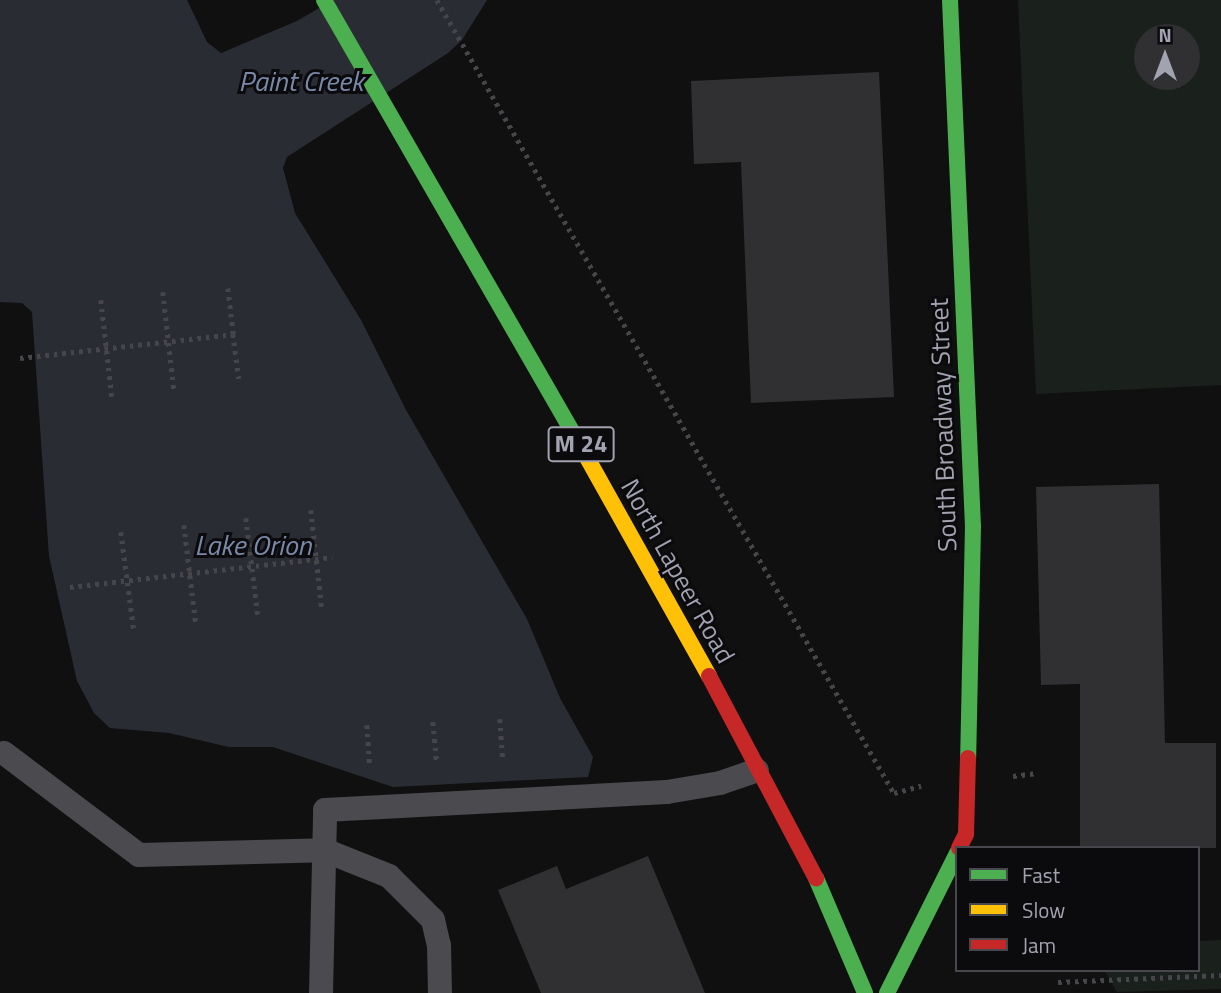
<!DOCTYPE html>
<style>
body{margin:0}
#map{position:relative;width:1221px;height:993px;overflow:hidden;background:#101010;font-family:"Titillium Web",sans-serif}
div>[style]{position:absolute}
.green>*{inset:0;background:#1a201c}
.water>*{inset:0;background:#292c33}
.building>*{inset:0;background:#303033}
.round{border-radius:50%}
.path>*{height:4.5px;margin-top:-2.25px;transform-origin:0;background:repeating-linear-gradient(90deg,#46464a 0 3.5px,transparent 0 8.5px)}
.lane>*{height:24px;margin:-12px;padding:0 12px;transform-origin:12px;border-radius:12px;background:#4a4a4f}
.fast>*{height:16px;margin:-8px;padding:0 8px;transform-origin:8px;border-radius:8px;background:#4caf50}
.slow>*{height:16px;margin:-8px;padding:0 8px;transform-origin:8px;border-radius:8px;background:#ffc107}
.jam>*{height:16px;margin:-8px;padding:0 8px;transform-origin:8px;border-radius:8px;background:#c62828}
span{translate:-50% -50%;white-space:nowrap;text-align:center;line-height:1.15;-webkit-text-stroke:6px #0b0a0c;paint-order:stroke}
.shield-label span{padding:2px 5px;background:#0b0a0c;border:2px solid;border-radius:5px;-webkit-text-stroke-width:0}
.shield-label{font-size:24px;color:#a2a3b0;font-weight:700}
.street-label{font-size:26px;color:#a2a3b0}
.water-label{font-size:28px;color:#7a89aa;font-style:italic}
.legend{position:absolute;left:955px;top:846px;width:245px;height:126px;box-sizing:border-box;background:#0b0a0c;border:2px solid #47474e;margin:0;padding:9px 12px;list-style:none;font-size:21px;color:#a2a3b0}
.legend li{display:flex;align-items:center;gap:14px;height:35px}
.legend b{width:35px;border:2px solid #47474e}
.north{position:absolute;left:1130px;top:21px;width:70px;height:70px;-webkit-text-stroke:5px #0b0a0c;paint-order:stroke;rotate:0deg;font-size:19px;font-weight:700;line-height:28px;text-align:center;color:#a2a3b0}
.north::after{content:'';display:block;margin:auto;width:24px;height:32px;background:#a2a3b0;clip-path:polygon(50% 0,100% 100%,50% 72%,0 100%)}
</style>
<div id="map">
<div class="green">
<i style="clip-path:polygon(1018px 0,1221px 0,1221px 385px,1036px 394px)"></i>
<i style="clip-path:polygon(1221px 940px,1221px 989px,1117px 992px,1104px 970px,1198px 970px,1198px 941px)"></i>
</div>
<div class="water">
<i style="clip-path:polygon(0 0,187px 0,207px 42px,221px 53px,297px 21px,333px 0,487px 0,462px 40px,448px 53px,287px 157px,283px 168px,295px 213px,361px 320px,406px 410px,527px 619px,560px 698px,593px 757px,588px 777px,393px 787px,273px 747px,229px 747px,169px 733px,110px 728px,94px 713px,77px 681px,49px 556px,32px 312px,22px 303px,0 302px)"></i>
</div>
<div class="building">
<i class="round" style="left:1134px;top:24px;width:66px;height:66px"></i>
<i style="clip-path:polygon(879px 72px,894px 397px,751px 403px,741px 162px,694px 164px,691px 81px)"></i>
<i style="clip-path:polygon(1159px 484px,1165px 743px,1216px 743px,1216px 848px,1080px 848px,1080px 684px,1041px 685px,1036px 487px)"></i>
<i style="clip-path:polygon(648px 856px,705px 993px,541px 993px,498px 890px,557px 866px,566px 889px)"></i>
</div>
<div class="path">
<i style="left:437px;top:0;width:915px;rotate:60.05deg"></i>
<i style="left:894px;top:793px;width:28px;rotate:-15deg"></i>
<i style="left:163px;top:292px;width:99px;rotate:83.6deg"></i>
<i style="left:101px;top:300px;width:98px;rotate:83.5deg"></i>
<i style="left:233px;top:334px;width:45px;rotate:82.4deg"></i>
<i style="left:20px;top:358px;width:214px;rotate:-6.4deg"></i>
<i style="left:233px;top:334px;width:50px;rotate:-96.8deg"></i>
<i style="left:311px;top:510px;width:100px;rotate:83.7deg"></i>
<i style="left:246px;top:518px;width:99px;rotate:83deg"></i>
<i style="left:184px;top:525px;width:100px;rotate:83.1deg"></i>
<i style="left:121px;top:532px;width:100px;rotate:82.5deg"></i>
<i style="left:70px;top:587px;width:264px;rotate:-6.5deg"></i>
<i style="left:500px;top:719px;width:42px;rotate:85.9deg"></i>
<i style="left:433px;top:722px;width:42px;rotate:84.6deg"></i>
<i style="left:367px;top:725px;width:43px;rotate:86deg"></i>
<i style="left:1013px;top:776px;width:24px;rotate:-7deg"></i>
<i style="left:1058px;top:982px;width:163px;rotate:-2.5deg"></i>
</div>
<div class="lane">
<i style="left:4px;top:753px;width:169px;rotate:37.1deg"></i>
<i style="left:139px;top:855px;width:185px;rotate:-1.5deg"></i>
<i style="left:324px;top:850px;width:70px;rotate:21.8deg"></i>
<i style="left:389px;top:876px;width:62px;rotate:45deg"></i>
<i style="left:433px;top:920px;width:26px;rotate:77deg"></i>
<i style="left:439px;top:945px;width:48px;rotate:88.8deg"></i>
<i style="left:321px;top:993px;width:183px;rotate:-88.7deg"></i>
<i style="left:325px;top:810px;width:342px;rotate:-3deg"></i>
<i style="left:667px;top:792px;width:54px;rotate:-9.6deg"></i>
<i style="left:720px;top:783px;width:39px;rotate:-19deg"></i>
</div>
<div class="fast">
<i style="left:324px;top:0;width:513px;rotate:60.09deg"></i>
<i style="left:950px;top:0;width:527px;rotate:87.5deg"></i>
<i style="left:973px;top:526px;width:232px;rotate:91.2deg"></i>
<i style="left:816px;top:878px;width:125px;rotate:66.9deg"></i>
<i style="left:887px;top:993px;width:157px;rotate:-63.4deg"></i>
</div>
<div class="slow">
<i style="left:580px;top:445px;width:265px;rotate:60.8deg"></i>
</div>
<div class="jam">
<i style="left:709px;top:676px;width:229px;rotate:62.1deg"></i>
<i style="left:959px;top:848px;width:16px;rotate:-63deg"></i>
<i style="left:966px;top:834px;width:76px;rotate:-88.5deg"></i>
</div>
<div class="shield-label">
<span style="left:581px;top:444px">M 24</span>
</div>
<div class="street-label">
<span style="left:943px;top:425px;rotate:-92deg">South Broadway Street</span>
<span style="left:678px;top:571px;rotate:61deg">North Lapeer Road</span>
</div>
<div class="water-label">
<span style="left:301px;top:81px">Paint Creek</span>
<span style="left:253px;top:545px">Lake Orion</span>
</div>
<ul class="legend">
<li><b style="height:9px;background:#4caf50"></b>Fast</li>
<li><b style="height:9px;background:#ffc107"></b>Slow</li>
<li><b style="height:9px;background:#c62828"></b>Jam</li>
</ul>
<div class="north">N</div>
</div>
